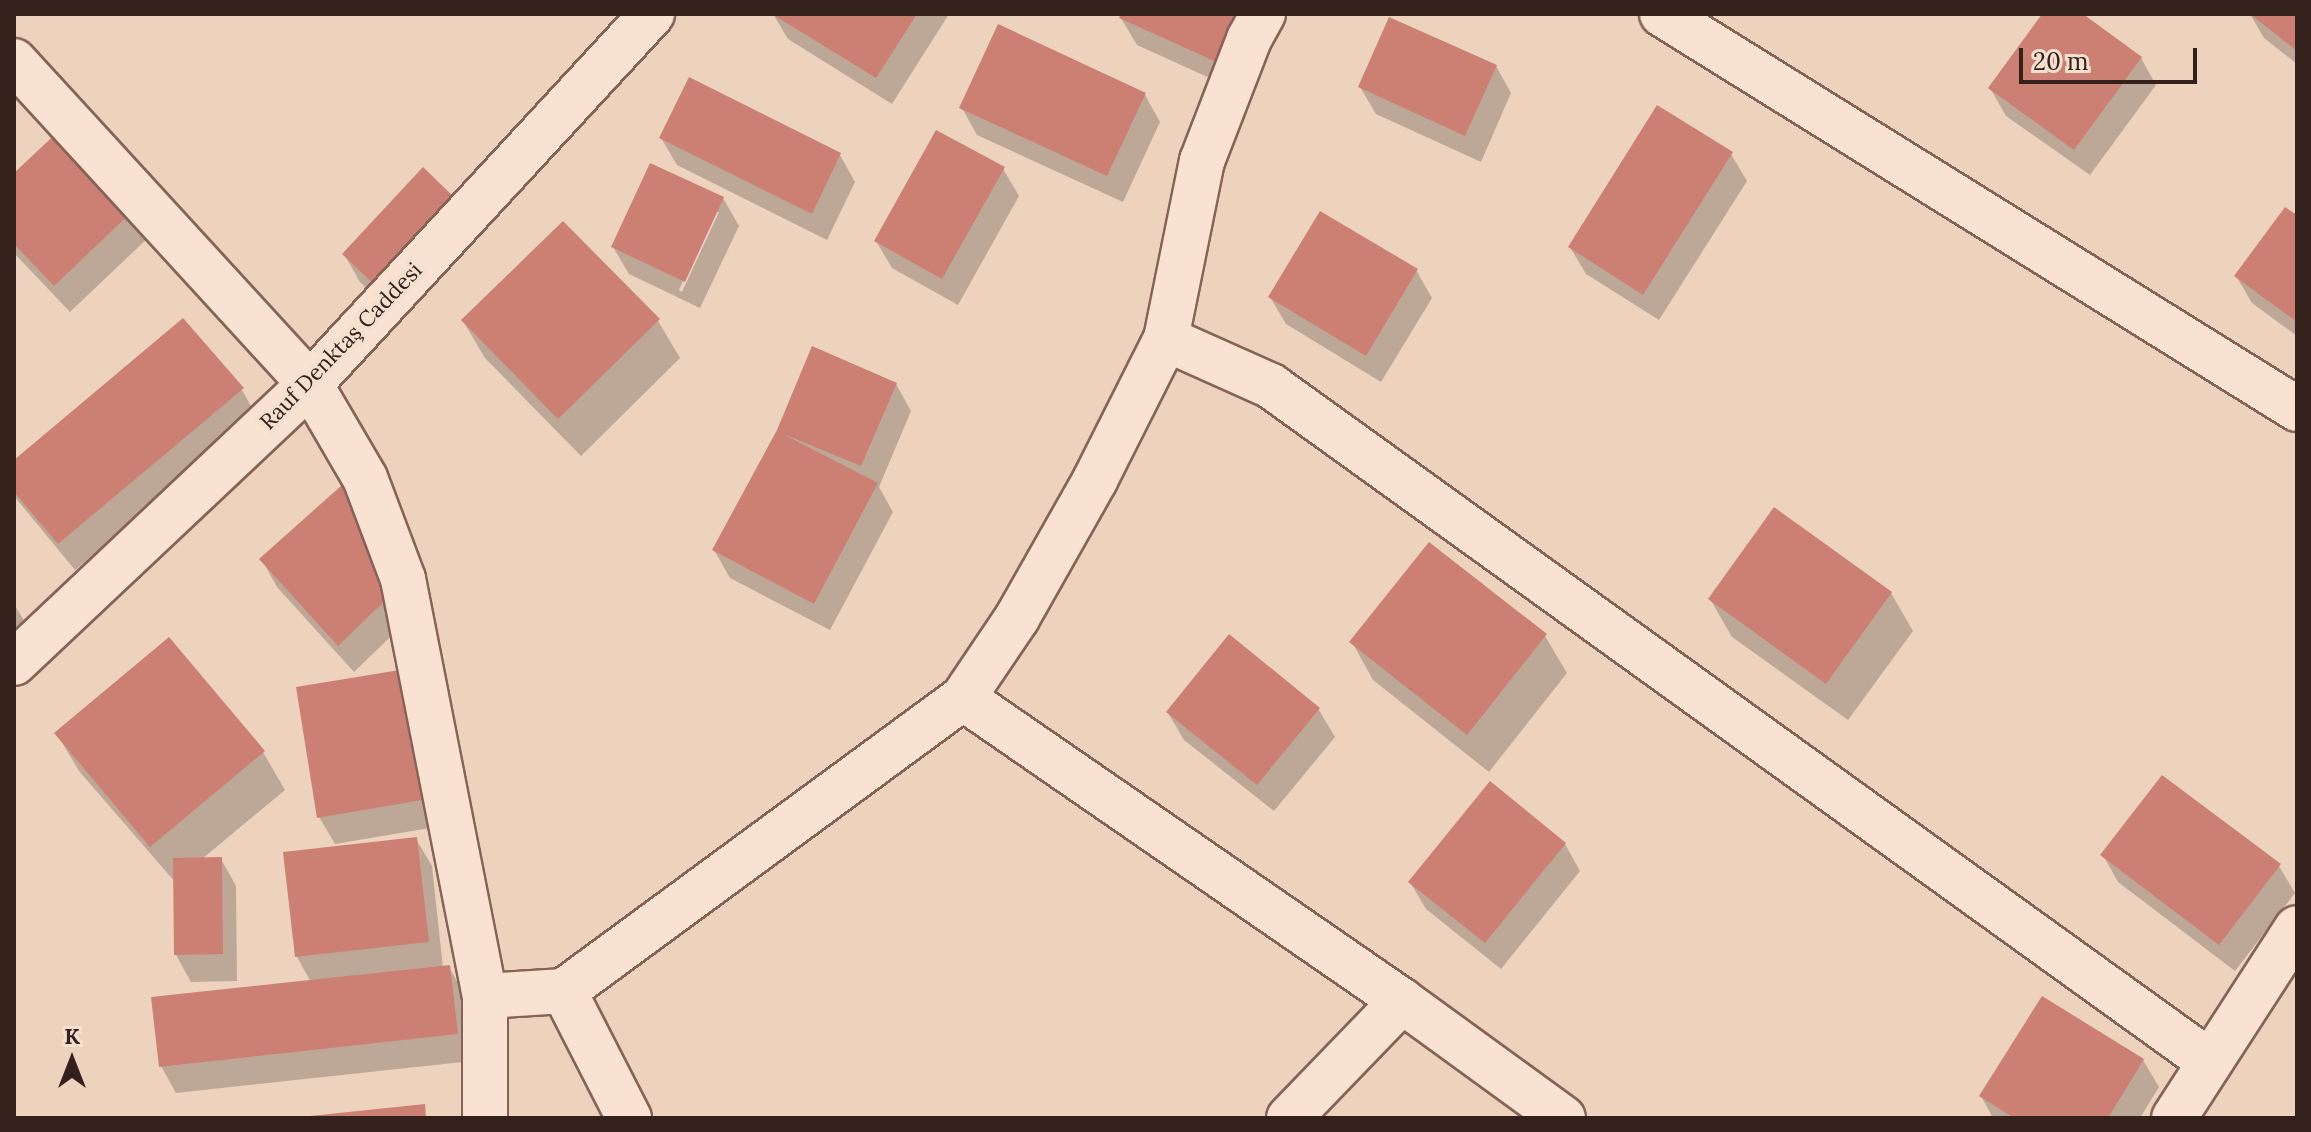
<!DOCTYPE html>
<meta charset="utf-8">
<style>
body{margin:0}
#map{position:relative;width:2311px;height:1132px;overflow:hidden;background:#edd2be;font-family:Lora,serif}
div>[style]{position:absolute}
.shadow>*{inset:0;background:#0003}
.building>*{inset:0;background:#cc8074}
.roads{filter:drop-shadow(2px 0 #866357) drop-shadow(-2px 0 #866357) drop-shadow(0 2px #866357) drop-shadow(0 -2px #866357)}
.street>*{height:44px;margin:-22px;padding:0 22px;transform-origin:22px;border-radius:22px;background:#f9e2d1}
.secondary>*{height:44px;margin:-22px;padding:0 22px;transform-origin:22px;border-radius:22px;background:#f9e2d1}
span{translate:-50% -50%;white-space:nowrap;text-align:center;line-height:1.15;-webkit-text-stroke:8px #f5dfce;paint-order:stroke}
.street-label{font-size:22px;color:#35211c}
.frame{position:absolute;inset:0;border:16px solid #35211c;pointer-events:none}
.north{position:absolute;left:32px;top:1020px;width:80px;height:80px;-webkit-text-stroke:6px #f5dfce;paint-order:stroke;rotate:0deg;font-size:22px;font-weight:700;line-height:32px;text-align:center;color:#35211c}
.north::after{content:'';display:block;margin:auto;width:28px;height:36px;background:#35211c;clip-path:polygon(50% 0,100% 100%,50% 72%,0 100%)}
.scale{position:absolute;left:2019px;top:48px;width:178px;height:36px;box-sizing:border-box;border:4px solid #35211c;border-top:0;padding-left:10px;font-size:24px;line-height:28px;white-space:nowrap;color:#35211c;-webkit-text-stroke:6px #f5dfce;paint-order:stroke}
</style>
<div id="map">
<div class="shadow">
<i style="clip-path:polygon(773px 14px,949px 14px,892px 104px,788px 39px)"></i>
<i style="clip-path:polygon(1123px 14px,1270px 14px,1236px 90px,1137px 45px,1121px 18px)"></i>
<i style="clip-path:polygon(2044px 14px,2079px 14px,2141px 58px,2156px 85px,2090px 175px,2006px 116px,1990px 88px)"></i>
<i style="clip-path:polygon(2250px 14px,2297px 14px,2297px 64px,2264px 38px)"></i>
<i style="clip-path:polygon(1496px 66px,1511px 93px,1481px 162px,1376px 114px,1360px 87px)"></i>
<i style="clip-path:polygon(1145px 95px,1160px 122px,1123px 202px,977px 135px,962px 108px)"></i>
<i style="clip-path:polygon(62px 131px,151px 235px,70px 312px,14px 253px,14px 176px)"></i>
<i style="clip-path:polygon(661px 138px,840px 155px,855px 182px,827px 240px,677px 165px)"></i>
<i style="clip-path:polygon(1731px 154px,1747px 181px,1659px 320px,1586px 274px,1570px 247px)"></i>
<i style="clip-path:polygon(1003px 169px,1019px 196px,958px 305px,892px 268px,876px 241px)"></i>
<i style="clip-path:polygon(evenodd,723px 198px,739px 226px,700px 308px,629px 274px,613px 247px,723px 198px,715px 212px,719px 212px,682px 292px,679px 290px,715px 212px)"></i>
<i style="clip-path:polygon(460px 205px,396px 316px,360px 282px,344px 254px)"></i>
<i style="clip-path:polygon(2297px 218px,2297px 336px,2252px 303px,2236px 276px)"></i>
<i style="clip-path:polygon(1416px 270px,1432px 298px,1381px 382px,1286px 324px,1270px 297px)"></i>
<i style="clip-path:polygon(463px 321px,658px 321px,680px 358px,581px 456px,485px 358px)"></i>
<i style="clip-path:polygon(896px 384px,911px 411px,879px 487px,893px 512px,830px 630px,730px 578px,714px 550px,778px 431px)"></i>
<i style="clip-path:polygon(242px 390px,257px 417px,75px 570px,14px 496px,14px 463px)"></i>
<i style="clip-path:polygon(350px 480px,413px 615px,354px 672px,277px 587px,262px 560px)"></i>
<i style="clip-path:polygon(1891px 593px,1913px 631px,1848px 720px,1732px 637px,1710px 599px)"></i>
<i style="clip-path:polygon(14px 604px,42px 650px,14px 670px)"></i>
<i style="clip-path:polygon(1545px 636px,1567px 673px,1489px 772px,1373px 680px,1352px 642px)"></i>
<i style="clip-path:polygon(1229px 637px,1319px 710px,1335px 737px,1274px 811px,1184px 740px,1168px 713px)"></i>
<i style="clip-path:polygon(405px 671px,442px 826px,335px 844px,319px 817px)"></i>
<i style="clip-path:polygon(57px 734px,263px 752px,285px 790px,202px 859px,221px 859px,236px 886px,237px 981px,191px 982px,176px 955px,175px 882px,79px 771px)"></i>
<i style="clip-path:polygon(416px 839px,432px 866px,443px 968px,449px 967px,464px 994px,472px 1061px,176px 1093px,161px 1066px,311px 982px,297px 957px)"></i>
<i style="clip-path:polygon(1565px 844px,1580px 871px,1501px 969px,1426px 909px,1410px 882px)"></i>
<i style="clip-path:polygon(2103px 855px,2279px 866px,2295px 893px,2235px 971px,2118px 882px)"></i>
<i style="clip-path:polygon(2143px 1060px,2159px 1087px,2140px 1118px,1993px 1118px,1981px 1096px)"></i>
</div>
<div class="building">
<i style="clip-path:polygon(772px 14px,917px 14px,876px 78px)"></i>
<i style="clip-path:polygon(1121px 14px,1243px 14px,1221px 64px,1119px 18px)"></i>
<i style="clip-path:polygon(2042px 14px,2083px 14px,2142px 57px,2074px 150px,1988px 88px)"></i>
<i style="clip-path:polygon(2250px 14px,2297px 14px,2297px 51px)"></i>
<i style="clip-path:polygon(1389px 17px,1497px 65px,1465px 136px,1358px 87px)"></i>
<i style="clip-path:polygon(998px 24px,1146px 93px,1107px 176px,959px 108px)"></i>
<i style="clip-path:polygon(689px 77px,841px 153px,812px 214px,659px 138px)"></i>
<i style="clip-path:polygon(1657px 105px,1733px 152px,1643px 295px,1568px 247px)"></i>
<i style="clip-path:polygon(62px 128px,137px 207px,54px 286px,14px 244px,14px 173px)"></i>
<i style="clip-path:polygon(936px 130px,1005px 167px,942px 279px,874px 241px)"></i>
<i style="clip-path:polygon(650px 163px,724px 197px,685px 282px,611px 247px)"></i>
<i style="clip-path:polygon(423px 167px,461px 204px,380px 290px,342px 254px)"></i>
<i style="clip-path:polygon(2285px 207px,2297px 215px,2297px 322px,2234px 276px)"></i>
<i style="clip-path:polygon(1320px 211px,1418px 269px,1366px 356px,1268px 297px)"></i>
<i style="clip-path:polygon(563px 221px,660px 319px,558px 419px,461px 320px)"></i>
<i style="clip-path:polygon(183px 318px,244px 388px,58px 544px,14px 492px,14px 460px)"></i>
<i style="clip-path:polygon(812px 346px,897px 383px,861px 466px,781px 433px,878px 483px,814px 604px,712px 550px,777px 430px)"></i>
<i style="clip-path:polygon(351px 477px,399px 587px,338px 646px,259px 559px)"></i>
<i style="clip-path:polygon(1774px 507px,1892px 592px,1826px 684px,1708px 599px)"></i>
<i style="clip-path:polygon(1429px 542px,1547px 634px,1467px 735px,1349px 642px)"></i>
<i style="clip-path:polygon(1229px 634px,1320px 708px,1257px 785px,1166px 712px)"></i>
<i style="clip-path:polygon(169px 637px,265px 751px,150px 847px,54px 733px)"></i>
<i style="clip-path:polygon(406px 669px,428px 799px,317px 818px,296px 687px)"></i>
<i style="clip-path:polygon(2162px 775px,2281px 864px,2219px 945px,2100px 855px)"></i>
<i style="clip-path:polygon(1490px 781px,1566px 843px,1485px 943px,1408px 882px)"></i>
<i style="clip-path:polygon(417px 837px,429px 942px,295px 957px,283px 852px)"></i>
<i style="clip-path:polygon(222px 857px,223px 954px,174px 955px,173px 858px)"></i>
<i style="clip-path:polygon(450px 965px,458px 1034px,159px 1067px,151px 997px)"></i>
<i style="clip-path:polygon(2042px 996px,2144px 1059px,2108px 1118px,2014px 1118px,1979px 1096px)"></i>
<i style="clip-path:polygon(425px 1104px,426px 1118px,310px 1118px,310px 1116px)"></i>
</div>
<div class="roads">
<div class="street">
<i style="left:1662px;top:14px;width:748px;rotate:31.88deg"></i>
<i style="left:14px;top:61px;width:438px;rotate:47.5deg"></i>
<i style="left:310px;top:384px;width:109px;rotate:59.7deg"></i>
<i style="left:365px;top:478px;width:108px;rotate:69.4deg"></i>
<i style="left:403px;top:579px;width:425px;rotate:78.9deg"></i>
<i style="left:485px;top:996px;width:122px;rotate:90deg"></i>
<i style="left:1166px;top:339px;width:115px;rotate:24.1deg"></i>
<i style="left:1271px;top:386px;width:1157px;rotate:35.75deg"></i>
<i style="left:963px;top:698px;width:533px;rotate:34.61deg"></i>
<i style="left:1402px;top:1001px;width:199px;rotate:36deg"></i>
<i style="left:564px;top:991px;width:143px;rotate:62.9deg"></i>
<i style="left:485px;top:996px;width:79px;rotate:-3.6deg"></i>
<i style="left:564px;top:991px;width:495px;rotate:-36.3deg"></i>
<i style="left:963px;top:698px;width:97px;rotate:-56deg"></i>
<i style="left:1017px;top:618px;width:159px;rotate:-60.5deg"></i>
<i style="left:1095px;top:480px;width:158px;rotate:-63.3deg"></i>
<i style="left:1166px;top:339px;width:182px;rotate:-78.6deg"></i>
<i style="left:1202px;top:161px;width:131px;rotate:-68.9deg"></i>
<i style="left:1249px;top:39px;width:29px;rotate:-61deg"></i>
<i style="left:1289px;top:1118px;width:163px;rotate:-46deg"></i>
<i style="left:2174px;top:1118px;width:226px;rotate:-57.1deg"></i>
</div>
<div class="secondary">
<i style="left:14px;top:663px;width:407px;rotate:-43.3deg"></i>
<i style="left:310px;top:384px;width:504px;rotate:-47.25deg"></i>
</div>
</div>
<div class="street-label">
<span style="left:341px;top:346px;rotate:-46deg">Rauf Denktaş Caddesi</span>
</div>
<div class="frame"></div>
<div class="north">K</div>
<div class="scale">20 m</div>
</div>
